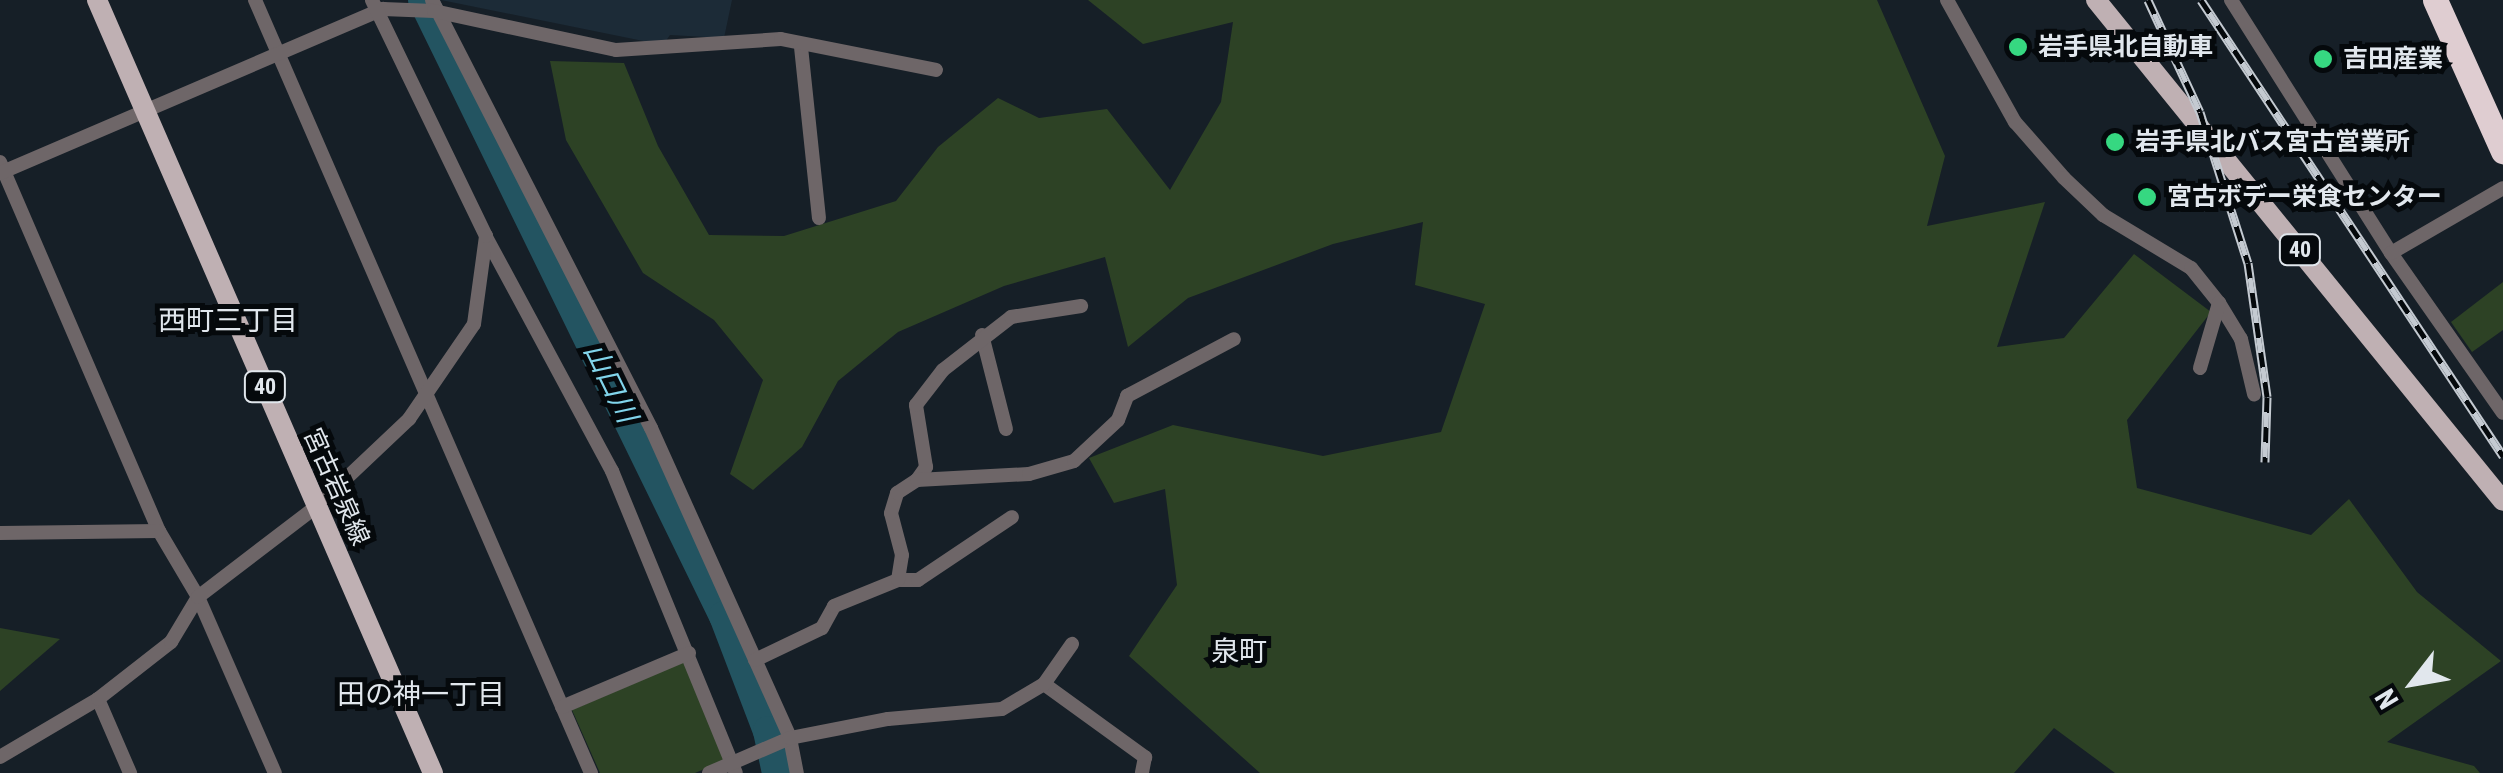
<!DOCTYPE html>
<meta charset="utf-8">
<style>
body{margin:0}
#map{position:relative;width:2503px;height:773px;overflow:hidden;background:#161f27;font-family:"Roboto Condensed","Noto Sans JP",sans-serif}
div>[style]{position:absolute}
.built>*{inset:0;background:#1c2b37}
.green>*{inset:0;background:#2d4225}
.river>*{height:30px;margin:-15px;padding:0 15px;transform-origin:15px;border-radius:15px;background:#235461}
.street>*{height:14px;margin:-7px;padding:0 7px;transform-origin:7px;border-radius:7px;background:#6e6668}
.primary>*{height:20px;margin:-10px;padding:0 10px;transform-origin:10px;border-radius:10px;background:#bfb0b3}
.highway>*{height:25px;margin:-12.5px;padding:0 12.5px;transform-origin:12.5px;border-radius:12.5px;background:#dfcdd1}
.rail>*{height:9px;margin-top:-4.5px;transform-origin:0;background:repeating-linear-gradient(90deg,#05090c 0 15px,#c4cad1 0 30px);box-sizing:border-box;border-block:2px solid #c4cad1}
.dots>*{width:28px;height:28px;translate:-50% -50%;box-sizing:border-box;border:5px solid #05090c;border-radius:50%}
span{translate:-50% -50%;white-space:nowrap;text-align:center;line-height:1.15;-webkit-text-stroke:10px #05090c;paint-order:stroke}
.shield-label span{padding:2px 8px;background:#05090c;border:2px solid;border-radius:8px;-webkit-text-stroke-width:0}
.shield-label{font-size:22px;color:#e1e7ed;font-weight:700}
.poi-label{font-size:25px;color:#e1e7ed;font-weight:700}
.left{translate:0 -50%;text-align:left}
.street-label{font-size:25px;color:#e1e7ed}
.neighbourhood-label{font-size:28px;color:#e1e7ed}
.water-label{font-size:28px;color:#81d4ea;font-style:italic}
.north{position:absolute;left:2363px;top:633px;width:100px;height:100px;-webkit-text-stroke:8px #05090c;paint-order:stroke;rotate:239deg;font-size:28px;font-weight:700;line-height:40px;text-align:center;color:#e1e7ed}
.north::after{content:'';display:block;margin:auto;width:35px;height:45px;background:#e1e7ed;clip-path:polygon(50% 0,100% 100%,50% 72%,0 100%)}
</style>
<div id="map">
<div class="built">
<i style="clip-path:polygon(441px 0,732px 0,724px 38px,670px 35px,663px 45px)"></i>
</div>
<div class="green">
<i style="clip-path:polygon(1088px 0,1877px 0,1945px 156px,1927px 226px,2045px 202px,1997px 347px,2064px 338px,2134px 254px,2211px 312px,2127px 420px,2137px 488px,2311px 535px,2349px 499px,2417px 592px,2501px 661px,2387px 742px,2474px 766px,2480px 773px,2115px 773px,2054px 728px,2014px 773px,1260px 773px,1129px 656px,1177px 585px,1165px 489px,1114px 503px,1089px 458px,1173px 425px,1323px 456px,1441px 432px,1485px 304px,1415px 285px,1423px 222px,1333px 244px,1188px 298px,1128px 347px,1105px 257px,1004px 286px,898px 332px,838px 381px,802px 447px,753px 490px,730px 474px,763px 380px,714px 320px,643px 273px,566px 140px,550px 61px,624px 63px,658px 146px,709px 235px,784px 236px,896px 201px,938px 147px,998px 98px,1039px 118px,1107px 109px,1170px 190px,1221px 102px,1233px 22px,1143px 44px)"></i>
<i style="clip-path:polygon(2503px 282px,2503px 330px,2472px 352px,2451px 322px)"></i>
<i style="clip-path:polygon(0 628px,60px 639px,0 691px)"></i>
<i style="clip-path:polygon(686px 661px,726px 760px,695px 773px,600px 773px,572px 710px)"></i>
</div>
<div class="river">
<i style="left:423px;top:0;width:686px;rotate:63.96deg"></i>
<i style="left:724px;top:616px;width:123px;rotate:69.1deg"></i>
<i style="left:768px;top:731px;width:43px;rotate:77.9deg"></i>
</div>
<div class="street">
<i style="left:255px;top:0;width:843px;rotate:66.51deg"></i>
<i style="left:432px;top:0;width:481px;rotate:62.9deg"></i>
<i style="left:651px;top:428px;width:340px;rotate:65.8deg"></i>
<i style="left:790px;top:738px;width:36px;rotate:79deg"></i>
<i style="left:1947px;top:0;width:140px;rotate:60.9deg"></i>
<i style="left:2015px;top:122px;width:74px;rotate:48.8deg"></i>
<i style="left:2064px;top:178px;width:54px;rotate:43.5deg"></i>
<i style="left:2103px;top:215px;width:103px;rotate:31.1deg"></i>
<i style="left:2191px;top:268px;width:45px;rotate:51.3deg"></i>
<i style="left:2219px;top:303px;width:42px;rotate:58.6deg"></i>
<i style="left:2241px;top:339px;width:57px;rotate:76.7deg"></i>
<i style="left:2231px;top:0;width:299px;rotate:57.7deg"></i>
<i style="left:2391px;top:253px;width:195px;rotate:55deg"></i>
<i style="left:801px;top:47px;width:172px;rotate:84deg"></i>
<i style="left:0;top:162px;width:402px;rotate:66.7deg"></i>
<i style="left:159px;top:531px;width:77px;rotate:59.4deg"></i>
<i style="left:198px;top:597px;width:192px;rotate:66.4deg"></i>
<i style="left:0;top:173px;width:417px;rotate:-23.2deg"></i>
<i style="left:383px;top:9px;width:51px;rotate:2.2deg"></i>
<i style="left:434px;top:11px;width:186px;rotate:12.1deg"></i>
<i style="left:616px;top:50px;width:165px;rotate:-3.8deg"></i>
<i style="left:781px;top:39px;width:158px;rotate:11.3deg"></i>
<i style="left:486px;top:237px;width:266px;rotate:61.7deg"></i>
<i style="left:612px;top:471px;width:326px;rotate:67.7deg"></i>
<i style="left:2391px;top:253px;width:129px;rotate:-30.1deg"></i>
<i style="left:982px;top:335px;width:97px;rotate:75.7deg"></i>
<i style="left:2200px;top:368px;width:68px;rotate:-73.7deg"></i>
<i style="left:917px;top:480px;width:16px;rotate:-55deg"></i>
<i style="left:926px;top:467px;width:63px;rotate:-99.2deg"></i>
<i style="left:916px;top:405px;width:44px;rotate:-52.4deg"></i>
<i style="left:943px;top:370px;width:86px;rotate:-37.9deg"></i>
<i style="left:1011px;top:317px;width:71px;rotate:-8.9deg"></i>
<i style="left:0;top:533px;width:159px;rotate:-0.7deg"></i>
<i style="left:898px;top:580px;width:20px"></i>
<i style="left:918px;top:580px;width:113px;rotate:-33.8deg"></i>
<i style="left:755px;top:660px;width:74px;rotate:-25.5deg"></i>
<i style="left:822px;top:628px;width:25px;rotate:-61deg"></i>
<i style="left:834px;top:606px;width:69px;rotate:-22.1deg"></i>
<i style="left:898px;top:580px;width:25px;rotate:-81deg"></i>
<i style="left:902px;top:555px;width:43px;rotate:-104.7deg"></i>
<i style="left:891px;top:513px;width:21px;rotate:-73deg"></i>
<i style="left:897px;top:493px;width:24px;rotate:-33deg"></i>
<i style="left:917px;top:480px;width:112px;rotate:-3.1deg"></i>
<i style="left:1029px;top:474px;width:47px;rotate:-16.1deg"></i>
<i style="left:1074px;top:461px;width:60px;rotate:-43deg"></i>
<i style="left:1118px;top:420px;width:26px;rotate:-69deg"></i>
<i style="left:1127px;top:396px;width:121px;rotate:-28deg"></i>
<i style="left:1044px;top:684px;width:125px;rotate:35.9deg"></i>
<i style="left:1145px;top:757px;width:16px;rotate:101deg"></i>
<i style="left:98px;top:699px;width:81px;rotate:66.6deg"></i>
<i style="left:562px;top:707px;width:138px;rotate:-23deg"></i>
<i style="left:0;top:757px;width:114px;rotate:-30.6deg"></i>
<i style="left:98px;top:699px;width:93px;rotate:-38deg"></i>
<i style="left:171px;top:642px;width:52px;rotate:-59deg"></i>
<i style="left:198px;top:597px;width:150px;rotate:-37.4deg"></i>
<i style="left:317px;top:506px;width:127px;rotate:-43.4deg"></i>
<i style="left:409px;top:419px;width:115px;rotate:-55.6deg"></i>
<i style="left:474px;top:324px;width:89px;rotate:-82.2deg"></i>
<i style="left:486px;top:236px;width:262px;rotate:-115.8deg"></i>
<i style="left:709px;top:773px;width:88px;rotate:-23.4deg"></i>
<i style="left:790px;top:738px;width:100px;rotate:-11deg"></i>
<i style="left:888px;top:719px;width:114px;rotate:-5deg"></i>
<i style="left:1002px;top:709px;width:49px;rotate:-30.8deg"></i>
<i style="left:1044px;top:684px;width:49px;rotate:-55deg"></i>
</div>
<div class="primary">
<i style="left:97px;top:0;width:843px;rotate:66.51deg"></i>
<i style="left:2096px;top:0;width:645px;rotate:50.91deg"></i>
</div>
<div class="highway">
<i style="left:2435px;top:0;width:166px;rotate:65.8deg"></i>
</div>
<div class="rail">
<i style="left:2148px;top:0;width:123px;rotate:65.1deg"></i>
<i style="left:2200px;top:112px;width:158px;rotate:72.4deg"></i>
<i style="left:2248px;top:263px;width:135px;rotate:81.9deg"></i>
<i style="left:2267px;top:397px;width:65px;rotate:91.8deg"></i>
<i style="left:2201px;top:0;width:547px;rotate:56.48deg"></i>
</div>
<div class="dots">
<i style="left:2018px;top:47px;background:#36d881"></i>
<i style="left:2323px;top:59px;background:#36d881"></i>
<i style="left:2115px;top:142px;background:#36d881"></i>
<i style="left:2147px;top:197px;background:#36d881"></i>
</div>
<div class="shield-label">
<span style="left:2300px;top:250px">40</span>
<span style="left:265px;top:387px">40</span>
</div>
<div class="poi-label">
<span class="left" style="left:2038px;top:47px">岩手県北自動車</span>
<span class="left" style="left:2343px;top:59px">吉田産業</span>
<span class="left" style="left:2135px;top:142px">岩手県北バス宮古営業所</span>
<span class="left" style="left:2167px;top:197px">宮古ボデー栄食センター</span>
</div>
<div class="street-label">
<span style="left:336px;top:487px;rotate:66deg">宮古岩泉線</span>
</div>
<div class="neighbourhood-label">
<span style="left:228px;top:321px">西町三丁目</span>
<span style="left:1239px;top:652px">泉町</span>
<span style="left:421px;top:695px">田の神一丁目</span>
</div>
<div class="water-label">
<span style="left:610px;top:383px;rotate:64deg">山口川</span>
</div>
<div class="north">N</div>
</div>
